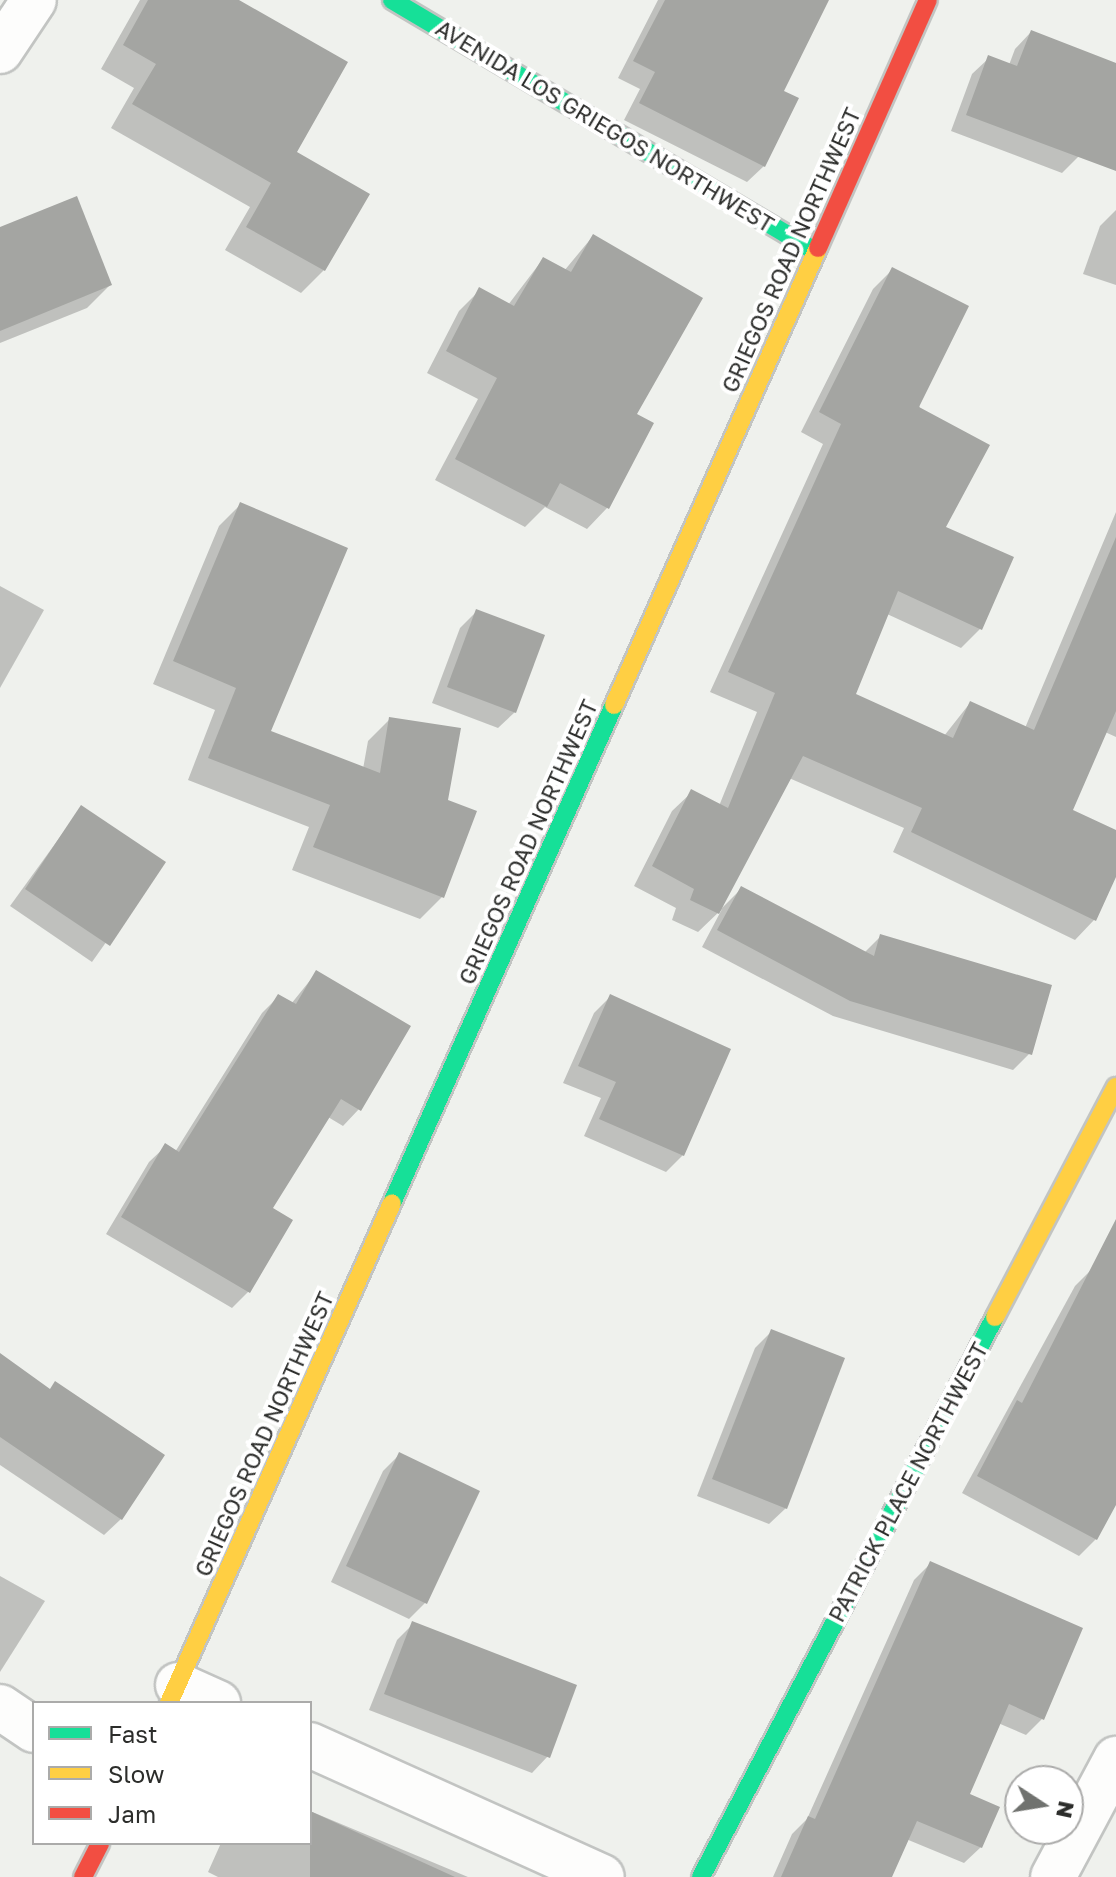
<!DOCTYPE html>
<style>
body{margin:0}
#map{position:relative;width:1116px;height:1877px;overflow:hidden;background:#eff1ed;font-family:"Golos Text",sans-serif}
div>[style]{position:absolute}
.shadow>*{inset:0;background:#0003}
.building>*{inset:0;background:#a4a5a2}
.roads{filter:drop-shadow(2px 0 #c2c4c2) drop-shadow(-2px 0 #c2c4c2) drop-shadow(0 2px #c2c4c2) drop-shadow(0 -2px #c2c4c2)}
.street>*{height:44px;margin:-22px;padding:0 22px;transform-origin:22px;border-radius:22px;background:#fdfdfc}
.fast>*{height:18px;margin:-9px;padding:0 9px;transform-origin:9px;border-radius:9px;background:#16e098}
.slow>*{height:18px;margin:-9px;padding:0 9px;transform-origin:9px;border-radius:9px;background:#ffcf43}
.jam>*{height:18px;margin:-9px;padding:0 9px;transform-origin:9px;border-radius:9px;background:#f24e42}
span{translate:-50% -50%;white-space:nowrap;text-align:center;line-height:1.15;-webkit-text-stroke:8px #fff;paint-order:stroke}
.street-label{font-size:22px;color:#2c2d2b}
.legend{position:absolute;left:32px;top:1701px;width:280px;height:144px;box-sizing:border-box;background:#fff;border:2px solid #ababaa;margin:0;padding:10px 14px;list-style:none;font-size:24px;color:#2c2d2b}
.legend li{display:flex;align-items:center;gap:16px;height:40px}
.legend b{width:40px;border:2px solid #ababaa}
.north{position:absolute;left:1004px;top:1765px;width:80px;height:80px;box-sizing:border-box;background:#fff;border:2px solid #ababaa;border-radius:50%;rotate:102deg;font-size:22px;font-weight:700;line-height:32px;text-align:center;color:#2c2d2b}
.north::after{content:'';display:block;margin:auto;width:28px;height:36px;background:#70726f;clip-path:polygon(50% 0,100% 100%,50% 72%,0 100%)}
</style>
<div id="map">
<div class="shadow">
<i style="clip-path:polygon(140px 0,235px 0,295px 153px,324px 270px,301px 293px,225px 250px,250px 207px,111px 128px,134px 88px,101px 69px)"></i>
<i style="clip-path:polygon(658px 0,816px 0,782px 91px,764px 166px,747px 182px,624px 120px,640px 89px,618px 78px)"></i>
<i style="clip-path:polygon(1031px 32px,1079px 156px,1062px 173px,951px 131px,972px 74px,989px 58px,1009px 65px,1015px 49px)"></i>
<i style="clip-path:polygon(1116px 210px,1116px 285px,1083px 274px,1100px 226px)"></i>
<i style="clip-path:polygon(0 229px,110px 285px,87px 308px,0 343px)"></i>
<i style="clip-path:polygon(593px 236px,634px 415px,607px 508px,587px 529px,545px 507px,525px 527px,435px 480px,478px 399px,427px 373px,459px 311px,480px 290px,508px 305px,543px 259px,564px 271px)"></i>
<i style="clip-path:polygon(892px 270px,944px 528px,980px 629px,961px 648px,887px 614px,853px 695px,944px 736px,970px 703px,1025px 728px,1116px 512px,1116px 737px,1105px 732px,1070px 811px,1116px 832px,1116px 872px,1094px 920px,1075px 940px,893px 852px,904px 828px,789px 778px,720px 910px,742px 888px,864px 953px,881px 936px,1030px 1053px,1013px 1070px,833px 1016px,702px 947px,722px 909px,698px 932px,672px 920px,676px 908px,634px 886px,672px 811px,692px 792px,719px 806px,757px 712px,710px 692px,823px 444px,801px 432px,873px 289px)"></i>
<i style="clip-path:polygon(241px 504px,268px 733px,363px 769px,368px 741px,390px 719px,446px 801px,442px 897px,420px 919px,292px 870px,309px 827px,188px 780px,215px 710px,153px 684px,219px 526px)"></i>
<i style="clip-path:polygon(0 586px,44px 610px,0 688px)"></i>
<i style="clip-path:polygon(477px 611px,515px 712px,498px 728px,432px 703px,460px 628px)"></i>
<i style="clip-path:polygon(81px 808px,163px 862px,92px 962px,10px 906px)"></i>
<i style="clip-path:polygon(316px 973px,359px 1109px,343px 1126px,328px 1117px,270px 1209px,248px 1292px,232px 1308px,106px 1234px,149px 1162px,166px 1146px,175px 1152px,262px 1013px,278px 997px,291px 1004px)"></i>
<i style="clip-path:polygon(610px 997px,683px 1155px,666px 1172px,584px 1136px,601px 1098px,563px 1083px,594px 1013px)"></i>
<i style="clip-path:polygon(1092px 1269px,1116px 1282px,1116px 1501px,1096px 1539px,1079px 1556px,962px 1493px,1075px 1286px)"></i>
<i style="clip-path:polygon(772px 1331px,786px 1508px,769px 1524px,697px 1496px,755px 1348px)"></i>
<i style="clip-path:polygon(0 1355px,121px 1519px,104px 1535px,0 1465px)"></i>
<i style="clip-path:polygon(399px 1455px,425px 1603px,409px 1619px,331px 1582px,383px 1471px)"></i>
<i style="clip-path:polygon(930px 1564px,1042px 1719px,1026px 1735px,998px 1723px,968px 1795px,981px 1847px,964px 1863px,906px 1839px,890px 1877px,773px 1877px,792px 1834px,807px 1819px,914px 1580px)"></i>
<i style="clip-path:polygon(0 1576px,45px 1601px,0 1672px)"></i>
<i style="clip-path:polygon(413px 1624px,548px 1756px,532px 1773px,369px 1710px,397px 1640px)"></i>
<i style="clip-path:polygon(310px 1811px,468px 1877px,218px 1877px,208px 1872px,221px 1843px,310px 1843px)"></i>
</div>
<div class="building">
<i style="clip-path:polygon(148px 0,239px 0,348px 62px,297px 152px,370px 194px,325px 271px,246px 227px,271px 183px,132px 104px,156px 64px,123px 45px)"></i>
<i style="clip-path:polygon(665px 0,829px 0,784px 91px,799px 98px,765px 167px,639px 103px,655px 72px,633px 61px)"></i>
<i style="clip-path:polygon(1031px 30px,1116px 63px,1116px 171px,966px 115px,988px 55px,1017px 66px)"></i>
<i style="clip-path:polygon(77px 196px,112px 285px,0 331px,0 227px)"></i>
<i style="clip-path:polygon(593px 234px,703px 298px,637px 414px,654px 423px,609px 509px,560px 483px,547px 507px,455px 459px,497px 378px,446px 351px,479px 287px,514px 306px,543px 257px,571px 272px)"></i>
<i style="clip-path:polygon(892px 267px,969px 306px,919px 407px,990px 445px,946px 527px,1014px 557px,982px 630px,898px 591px,856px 694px,953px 738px,970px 701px,1034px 730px,1116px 537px,1116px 711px,1073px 810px,1116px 830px,1116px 877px,1096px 921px,911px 832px,922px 808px,803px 756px,719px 914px,690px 900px,694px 889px,652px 866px,691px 789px,728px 808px,775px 693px,728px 672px,841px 424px,819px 412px)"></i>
<i style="clip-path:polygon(240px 502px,348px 548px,271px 731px,380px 773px,389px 717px,461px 728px,448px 800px,477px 811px,444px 898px,313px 847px,330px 805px,208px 758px,236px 688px,173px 661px)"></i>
<i style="clip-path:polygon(476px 609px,545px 635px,516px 713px,447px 687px)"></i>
<i style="clip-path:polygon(81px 805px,166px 862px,110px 946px,25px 889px)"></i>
<i style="clip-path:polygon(741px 886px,874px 956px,880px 934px,1052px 985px,1032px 1055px,850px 1001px,717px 930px)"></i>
<i style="clip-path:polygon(316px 970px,411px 1026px,361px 1111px,341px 1099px,273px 1208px,293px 1220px,250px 1293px,121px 1217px,165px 1143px,179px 1152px,278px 994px,296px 1004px)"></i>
<i style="clip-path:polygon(610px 994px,731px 1049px,684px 1156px,599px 1119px,616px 1082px,578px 1066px)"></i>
<i style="clip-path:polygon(1116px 1219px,1116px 1505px,1097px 1540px,977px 1476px,1017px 1400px,1022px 1403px)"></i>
<i style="clip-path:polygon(771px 1329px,845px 1358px,787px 1509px,712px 1479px)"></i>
<i style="clip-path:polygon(0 1353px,50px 1389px,55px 1381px,165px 1455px,122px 1520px,0 1437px)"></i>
<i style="clip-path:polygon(399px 1452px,480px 1491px,427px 1604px,346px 1566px)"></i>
<i style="clip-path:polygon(930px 1561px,1083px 1628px,1044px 1720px,1009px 1704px,970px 1794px,1000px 1807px,982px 1848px,917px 1821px,892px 1877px,781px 1877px,808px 1816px,815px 1819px)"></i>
<i style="clip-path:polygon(412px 1621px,577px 1685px,550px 1758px,384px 1694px)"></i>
<i style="clip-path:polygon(310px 1811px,455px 1877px,310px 1877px)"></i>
</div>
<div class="roads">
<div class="street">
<i style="left:0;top:51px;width:61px;rotate:-56.3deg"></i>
<i style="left:178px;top:1685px;width:44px;rotate:24.2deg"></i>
<i style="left:0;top:1707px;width:41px;rotate:34.1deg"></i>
<i style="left:310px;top:1745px;width:320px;rotate:24.3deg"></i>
<i style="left:1053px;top:1877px;width:134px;rotate:-61.9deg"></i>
</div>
<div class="fast">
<i style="left:392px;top:0;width:493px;rotate:30.7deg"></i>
<i style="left:392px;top:1203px;width:545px;rotate:-65.97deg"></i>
<i style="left:701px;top:1877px;width:632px;rotate:-62.3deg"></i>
</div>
<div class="slow">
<i style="left:614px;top:705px;width:500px;rotate:-65.94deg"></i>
<i style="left:995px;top:1317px;width:260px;rotate:-62.3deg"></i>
<i style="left:169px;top:1703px;width:547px;rotate:-65.96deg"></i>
</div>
<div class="jam">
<i style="left:818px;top:248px;width:271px;rotate:-66.1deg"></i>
<i style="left:83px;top:1877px;width:38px;rotate:-63deg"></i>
</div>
</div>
<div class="street-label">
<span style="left:605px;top:126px;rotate:31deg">AVENIDA LOS GRIEGOS NORTHWEST</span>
<span style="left:791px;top:250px;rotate:-66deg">GRIEGOS ROAD NORTHWEST</span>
<span style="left:528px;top:842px;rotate:-66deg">GRIEGOS ROAD NORTHWEST</span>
<span style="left:264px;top:1434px;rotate:-66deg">GRIEGOS ROAD NORTHWEST</span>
<span style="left:908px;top:1482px;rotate:-62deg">PATRICK PLACE NORTHWEST</span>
</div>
<ul class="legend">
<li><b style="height:10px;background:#16e098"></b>Fast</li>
<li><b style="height:10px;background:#ffcf43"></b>Slow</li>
<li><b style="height:10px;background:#f24e42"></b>Jam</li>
</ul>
<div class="north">N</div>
</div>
